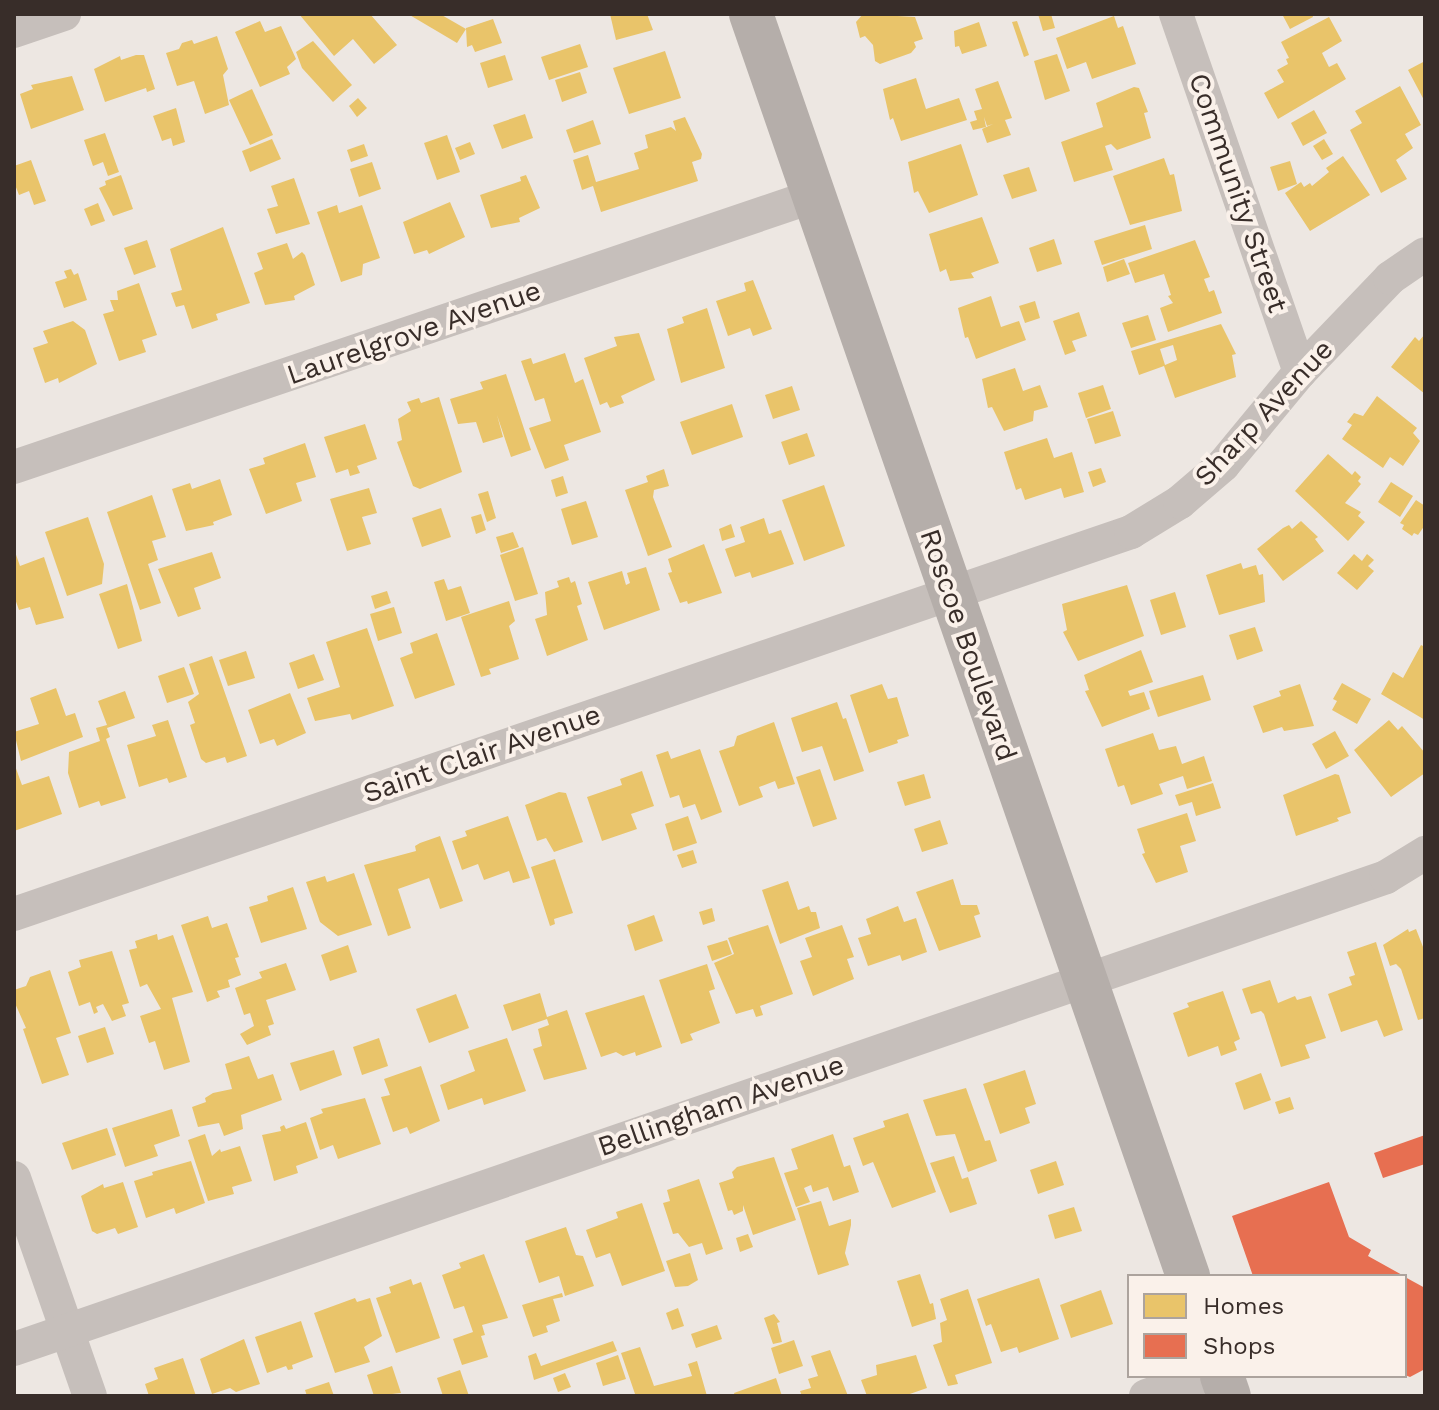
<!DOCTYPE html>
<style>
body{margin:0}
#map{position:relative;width:1439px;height:1410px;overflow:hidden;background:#ede7e2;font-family:"Work Sans",sans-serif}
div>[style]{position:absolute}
.homes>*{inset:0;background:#e9c46a}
.shops>*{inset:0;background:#e76f51}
.minor>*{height:34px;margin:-17px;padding:0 17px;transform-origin:17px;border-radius:17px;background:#c6bfbb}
.primary>*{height:44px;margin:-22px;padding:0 22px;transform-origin:22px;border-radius:22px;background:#b5aeaa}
span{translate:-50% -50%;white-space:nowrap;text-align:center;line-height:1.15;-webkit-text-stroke:8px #faf1ea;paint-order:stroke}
.street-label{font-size:28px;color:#382d29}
.frame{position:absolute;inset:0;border:16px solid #382d29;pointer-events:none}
.legend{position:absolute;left:1127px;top:1274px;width:280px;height:104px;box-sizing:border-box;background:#faf1ea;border:2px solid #aca39d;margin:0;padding:10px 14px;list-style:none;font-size:24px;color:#382d29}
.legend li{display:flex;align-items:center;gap:16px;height:40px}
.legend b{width:40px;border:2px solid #aca39d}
</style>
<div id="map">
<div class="homes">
<i style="clip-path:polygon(299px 14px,370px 14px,397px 45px,374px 64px,353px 39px,334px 56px)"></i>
<i style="clip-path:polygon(408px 14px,440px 14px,466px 29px,457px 43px)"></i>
<i style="clip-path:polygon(610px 14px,647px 14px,653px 30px,616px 40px)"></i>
<i style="clip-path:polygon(863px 14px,915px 17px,923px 39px,914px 42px,916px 47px,911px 53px,880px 64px,875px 61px,873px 45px,865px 36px,860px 38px,856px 22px)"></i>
<i style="clip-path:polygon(1038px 14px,1051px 14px,1055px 28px,1043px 31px)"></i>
<i style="clip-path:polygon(1282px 14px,1312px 14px,1313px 17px,1290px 29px)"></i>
<i style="clip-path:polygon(1114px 16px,1118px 28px,1123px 26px,1136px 64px,1092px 79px,1086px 62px,1067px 69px,1056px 38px)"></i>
<i style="clip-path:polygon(1329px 17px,1342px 41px,1322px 53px,1329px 67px,1337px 63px,1346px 79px,1278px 119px,1264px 93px,1284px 82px,1277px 70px,1288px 64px,1286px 59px,1289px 58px,1281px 42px)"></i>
<i style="clip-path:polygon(493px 19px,502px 43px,475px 52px,472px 45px,467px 47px,466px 28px)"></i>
<i style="clip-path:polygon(260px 21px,265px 32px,281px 26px,296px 59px,287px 67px,290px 74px,260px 87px,235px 32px)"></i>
<i style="clip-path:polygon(1017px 21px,1029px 55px,1024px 57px,1012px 22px)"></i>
<i style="clip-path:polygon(979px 22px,987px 46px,962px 54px,959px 46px,955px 47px,954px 31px)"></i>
<i style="clip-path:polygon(217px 36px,228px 69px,223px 75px,229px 105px,205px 114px,194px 81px,177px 86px,166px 53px,179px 49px,182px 43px,192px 40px,194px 44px)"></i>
<i style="clip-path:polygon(313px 41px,352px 85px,333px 102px,302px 68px,296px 52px)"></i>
<i style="clip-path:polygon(580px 44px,588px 67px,549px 80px,541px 57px)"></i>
<i style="clip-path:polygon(665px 51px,681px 98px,629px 114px,613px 68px)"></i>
<i style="clip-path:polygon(1057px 54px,1070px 91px,1045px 100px,1034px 61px)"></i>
<i style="clip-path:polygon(136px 55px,144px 55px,155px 89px,147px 92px,146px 88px,105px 102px,94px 69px,120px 56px,121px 60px)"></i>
<i style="clip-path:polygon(505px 55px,513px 80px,488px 88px,480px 63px)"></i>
<i style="clip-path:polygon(1425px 61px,1425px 102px,1408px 70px)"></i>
<i style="clip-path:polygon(580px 72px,587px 93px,562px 102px,555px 80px)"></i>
<i style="clip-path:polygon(72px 76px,84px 110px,31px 129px,20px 94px,33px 89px,31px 85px)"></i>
<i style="clip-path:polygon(916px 78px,926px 109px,959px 98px,967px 120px,901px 141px,893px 118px,890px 120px,883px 89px)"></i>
<i style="clip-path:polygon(998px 81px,1012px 118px,1005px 120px,1011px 135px,987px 143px,982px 129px,993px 124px,987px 126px,984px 117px,986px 127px,973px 130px,970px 122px,977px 120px,974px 111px,982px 109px,975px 89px)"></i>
<i style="clip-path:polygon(1400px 86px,1421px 125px,1405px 134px,1413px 148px,1396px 160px,1407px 179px,1381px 193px,1350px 130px,1362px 123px,1355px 111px)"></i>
<i style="clip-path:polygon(1134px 87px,1139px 88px,1148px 112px,1144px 113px,1151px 138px,1117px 150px,1111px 144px,1105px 146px,1113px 170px,1074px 182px,1061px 142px,1103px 127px,1096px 103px)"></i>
<i style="clip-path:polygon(252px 89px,273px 135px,250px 145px,229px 100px)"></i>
<i style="clip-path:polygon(358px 98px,367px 108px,357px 117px,349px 106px)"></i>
<i style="clip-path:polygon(176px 108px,185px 142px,173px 146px,171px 138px,162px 141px,153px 116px)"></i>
<i style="clip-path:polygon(1314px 110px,1327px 133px,1303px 146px,1291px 123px)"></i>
<i style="clip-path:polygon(525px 114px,533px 138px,502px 149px,493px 125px)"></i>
<i style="clip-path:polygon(685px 117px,702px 154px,701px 159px,692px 162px,698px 181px,601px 212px,593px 186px,582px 190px,573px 160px,588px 155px,596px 182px,639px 169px,634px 153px,648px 148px,645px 135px,671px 127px,676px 131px,673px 121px)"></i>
<i style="clip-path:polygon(593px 120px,601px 144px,574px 153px,566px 130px)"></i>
<i style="clip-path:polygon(105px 133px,119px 172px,108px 176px,103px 162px,93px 166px,84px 140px)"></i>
<i style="clip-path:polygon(447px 135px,460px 172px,437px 180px,424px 143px)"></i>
<i style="clip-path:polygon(272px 139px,281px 159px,250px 172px,242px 151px)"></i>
<i style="clip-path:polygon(1324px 139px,1333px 154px,1322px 160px,1313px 146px)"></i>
<i style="clip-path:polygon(470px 142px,475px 154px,460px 160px,455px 148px)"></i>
<i style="clip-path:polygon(364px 144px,368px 156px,351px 162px,347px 150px)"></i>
<i style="clip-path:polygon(961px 144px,978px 195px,929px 213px,918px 191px,914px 193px,908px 162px)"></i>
<i style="clip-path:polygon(1343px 156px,1370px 195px,1310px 231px,1285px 193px,1301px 182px,1304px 187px,1310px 183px,1312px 186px,1329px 172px,1326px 168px)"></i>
<i style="clip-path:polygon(1164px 158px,1170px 175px,1174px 174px,1182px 211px,1130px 225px,1113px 176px)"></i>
<i style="clip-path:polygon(31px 160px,46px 201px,34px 205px,29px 191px,19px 195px,14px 182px,14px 166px)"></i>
<i style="clip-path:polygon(1290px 161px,1297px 184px,1278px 191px,1270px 167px)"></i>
<i style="clip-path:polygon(372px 162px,381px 189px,359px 197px,350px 169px)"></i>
<i style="clip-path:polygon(1029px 167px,1037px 191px,1012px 199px,1003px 175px)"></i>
<i style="clip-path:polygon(121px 175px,133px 209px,113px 216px,99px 188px,106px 185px,105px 181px)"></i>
<i style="clip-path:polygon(526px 175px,540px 208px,519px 218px,520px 222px,491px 228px,480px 195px,521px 181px,520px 177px)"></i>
<i style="clip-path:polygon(294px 178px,310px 224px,276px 234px,267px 209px,278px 206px,271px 186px)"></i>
<i style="clip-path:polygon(450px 202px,465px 237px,429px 254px,427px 250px,414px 254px,403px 222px)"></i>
<i style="clip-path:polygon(98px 203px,105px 221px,91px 226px,84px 209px)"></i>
<i style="clip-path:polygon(337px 205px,339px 213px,362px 205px,380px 258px,363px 264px,362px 275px,341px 282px,317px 212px)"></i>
<i style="clip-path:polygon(982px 217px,999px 263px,971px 273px,974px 278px,950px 281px,946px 269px,940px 272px,929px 234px)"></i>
<i style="clip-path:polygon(1145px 225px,1152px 249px,1102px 265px,1094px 241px)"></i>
<i style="clip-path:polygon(223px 227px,250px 303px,216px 314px,218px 320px,192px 329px,184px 305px,176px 307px,171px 293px,182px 290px,170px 249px)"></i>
<i style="clip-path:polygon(1054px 239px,1062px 264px,1037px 272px,1029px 248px)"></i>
<i style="clip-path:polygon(147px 240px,156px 267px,134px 275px,124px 248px)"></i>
<i style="clip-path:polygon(1195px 240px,1210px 277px,1204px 279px,1209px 292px,1214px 290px,1222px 313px,1168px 332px,1160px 308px,1173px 303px,1168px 296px,1171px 295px,1164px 274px,1135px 283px,1128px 263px)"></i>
<i style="clip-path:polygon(287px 243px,293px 259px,302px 252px,305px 255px,315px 285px,294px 296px,295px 300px,265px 305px,254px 273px,263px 269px,257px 253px)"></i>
<i style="clip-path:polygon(1124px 259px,1130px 274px,1107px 282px,1103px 267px)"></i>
<i style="clip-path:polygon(71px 269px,74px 275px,78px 273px,87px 300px,64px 308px,55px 282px,67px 278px,64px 271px)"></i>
<i style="clip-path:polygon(753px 280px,772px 329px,753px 336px,750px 328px,728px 336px,716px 301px,746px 291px,744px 283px)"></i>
<i style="clip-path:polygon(139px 283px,157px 335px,142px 340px,146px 352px,119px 361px,103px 314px,114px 311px,110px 300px,118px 300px,117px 291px)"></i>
<i style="clip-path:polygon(991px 296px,1001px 327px,1019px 321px,1026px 340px,976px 359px,968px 337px,965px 338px,958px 308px)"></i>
<i style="clip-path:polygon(1035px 301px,1040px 318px,1025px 323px,1019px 306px)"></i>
<i style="clip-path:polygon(707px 308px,725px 368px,681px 383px,667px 329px,684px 323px,682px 317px)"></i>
<i style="clip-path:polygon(1079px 312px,1087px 336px,1072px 341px,1076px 351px,1065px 355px,1053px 321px)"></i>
<i style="clip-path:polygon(1148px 315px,1156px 340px,1131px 348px,1122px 323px)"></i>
<i style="clip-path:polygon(73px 321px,85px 330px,97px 364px,59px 383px,58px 378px,45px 383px,33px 348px,48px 343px,43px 331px)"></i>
<i style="clip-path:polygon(evenodd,1221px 324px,1236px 354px,1232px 355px,1236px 377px,1175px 398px,1164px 366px,1139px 375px,1131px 351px,1221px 324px,1173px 345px,1177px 360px,1165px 365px,1160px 349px,1173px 345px)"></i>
<i style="clip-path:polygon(639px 333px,655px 380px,621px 396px,624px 403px,610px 408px,607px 402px,600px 405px,584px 358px,617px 346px,614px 337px)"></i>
<i style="clip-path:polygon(1425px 334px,1425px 394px,1391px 367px,1415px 337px,1419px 341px)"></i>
<i style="clip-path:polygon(565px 353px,575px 383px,583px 379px,601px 432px,564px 445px,569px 460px,545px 469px,529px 428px,551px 421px,544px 398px,535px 401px,521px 361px,531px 358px,533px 364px)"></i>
<i style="clip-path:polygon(1015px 368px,1023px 391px,1040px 385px,1048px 407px,1034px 411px,1033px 421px,1004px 431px,992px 407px,988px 408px,982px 379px)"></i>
<i style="clip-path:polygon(506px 374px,531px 450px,511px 457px,497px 415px,503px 437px,483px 443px,476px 422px,458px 424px,450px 399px,483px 389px,480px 382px)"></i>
<i style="clip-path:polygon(1103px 385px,1111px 409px,1086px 418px,1078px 393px)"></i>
<i style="clip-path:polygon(792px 386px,800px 410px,773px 419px,765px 395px)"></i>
<i style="clip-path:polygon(1377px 396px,1417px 428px,1413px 433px,1420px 441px,1403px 466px,1390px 457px,1383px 468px,1342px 439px,1352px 425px,1347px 422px,1354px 413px,1363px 416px)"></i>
<i style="clip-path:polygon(439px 397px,462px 472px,420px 489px,413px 486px,397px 442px,402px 440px,398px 419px,411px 411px,407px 402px,419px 398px,421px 403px)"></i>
<i style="clip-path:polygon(732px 404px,743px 437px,692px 455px,680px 422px)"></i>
<i style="clip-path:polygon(1113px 411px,1121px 436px,1095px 444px,1087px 419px)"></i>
<i style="clip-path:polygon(365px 424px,377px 459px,357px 466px,360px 473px,350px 476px,348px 469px,336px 473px,324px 437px)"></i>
<i style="clip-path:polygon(807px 433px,815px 456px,789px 465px,781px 442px)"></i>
<i style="clip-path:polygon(1047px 438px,1054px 458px,1072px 452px,1084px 492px,1064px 498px,1061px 488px,1025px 500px,1021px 488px,1016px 490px,1004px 452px)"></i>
<i style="clip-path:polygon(305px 443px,316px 477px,296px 483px,302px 501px,266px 514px,249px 469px,265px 464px,263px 458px)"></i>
<i style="clip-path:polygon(1328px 454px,1352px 475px,1355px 471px,1361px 477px,1358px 481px,1361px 484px,1345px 503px,1361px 512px,1358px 516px,1365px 522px,1348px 541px,1295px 491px)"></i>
<i style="clip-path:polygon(1101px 468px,1106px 482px,1093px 487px,1088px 472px)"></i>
<i style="clip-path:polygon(664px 469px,669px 486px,654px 490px,653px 497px,672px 547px,648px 556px,625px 490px,648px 482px,646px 476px)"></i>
<i style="clip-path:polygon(563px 476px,568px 493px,556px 497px,551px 480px)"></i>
<i style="clip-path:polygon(220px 479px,232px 515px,213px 522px,214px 525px,186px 531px,172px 489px,190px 483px,192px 489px)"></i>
<i style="clip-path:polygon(1391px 482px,1413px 496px,1400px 517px,1378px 502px)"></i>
<i style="clip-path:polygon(824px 485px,845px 546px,804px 561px,782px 500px)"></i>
<i style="clip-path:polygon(369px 488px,377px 513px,362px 517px,371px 544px,347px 551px,330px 499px)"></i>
<i style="clip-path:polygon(488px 491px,496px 518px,487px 522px,478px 494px)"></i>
<i style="clip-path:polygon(152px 495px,166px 537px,152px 541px,158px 560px,148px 564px,161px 603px,140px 610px,107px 512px)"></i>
<i style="clip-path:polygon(1416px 500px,1425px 506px,1425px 525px,1418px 535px,1414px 533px,1412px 536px,1402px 529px,1404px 525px,1400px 523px)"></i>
<i style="clip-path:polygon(586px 501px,598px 537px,572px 545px,561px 509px)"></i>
<i style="clip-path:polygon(441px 508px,451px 537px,422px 547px,412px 518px)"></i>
<i style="clip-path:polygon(481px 514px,486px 530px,476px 534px,471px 517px)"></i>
<i style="clip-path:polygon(88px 517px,104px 564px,102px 584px,67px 596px,45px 532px)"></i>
<i style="clip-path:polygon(764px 518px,769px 534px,781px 530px,794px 564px,752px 578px,750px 572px,735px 577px,725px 549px,745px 542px,740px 527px)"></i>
<i style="clip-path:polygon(1301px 521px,1318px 537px,1315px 539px,1324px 551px,1283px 581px,1257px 549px,1283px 528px,1289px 525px,1292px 529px)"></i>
<i style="clip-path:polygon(731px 524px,735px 537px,722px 541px,719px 529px)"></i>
<i style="clip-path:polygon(513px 532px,519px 547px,501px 553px,496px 537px)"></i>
<i style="clip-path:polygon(704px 544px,722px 593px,688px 604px,687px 601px,680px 603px,668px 573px,672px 572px,668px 559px)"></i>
<i style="clip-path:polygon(523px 547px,538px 594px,515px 601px,500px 555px)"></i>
<i style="clip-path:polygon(14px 549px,20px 566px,44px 557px,64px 618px,36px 625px,30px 607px,19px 610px,14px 596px)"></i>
<i style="clip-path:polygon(212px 552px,221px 578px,194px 588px,201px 609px,178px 617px,158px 569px)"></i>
<i style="clip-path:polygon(1354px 554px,1362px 561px,1367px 554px,1374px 560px,1368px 566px,1374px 571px,1357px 590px,1337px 573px)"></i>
<i style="clip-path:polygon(1241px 563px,1243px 569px,1256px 565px,1259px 575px,1263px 574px,1265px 602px,1219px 615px,1206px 575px)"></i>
<i style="clip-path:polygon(646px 567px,660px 610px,604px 630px,588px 582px,622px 571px,626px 585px,630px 583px,627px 573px)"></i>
<i style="clip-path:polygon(569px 577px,571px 583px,575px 581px,582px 604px,577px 606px,588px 640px,547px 656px,535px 619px,547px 615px,545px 592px,559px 587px,557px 581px)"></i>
<i style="clip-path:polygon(444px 579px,448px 590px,461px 586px,470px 613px,446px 621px,434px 582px)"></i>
<i style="clip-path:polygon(127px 584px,142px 641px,118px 649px,99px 594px)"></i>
<i style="clip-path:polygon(1127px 585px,1144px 636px,1078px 661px,1063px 632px,1067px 630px,1062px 604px)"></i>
<i style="clip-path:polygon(387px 591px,391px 603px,375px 609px,371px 596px)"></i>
<i style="clip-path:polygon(1175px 592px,1186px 627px,1161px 635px,1150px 600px)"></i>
<i style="clip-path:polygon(509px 601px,515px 621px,509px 626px,519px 659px,489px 669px,491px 674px,481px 677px,461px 617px)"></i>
<i style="clip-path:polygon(394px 607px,402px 633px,378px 641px,370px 614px)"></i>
<i style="clip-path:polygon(1255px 627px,1263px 651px,1237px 660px,1229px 635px)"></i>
<i style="clip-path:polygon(367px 628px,394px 706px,352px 720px,350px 714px,315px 721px,307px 698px,340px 687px,326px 642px)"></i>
<i style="clip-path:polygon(437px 633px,455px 685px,415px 699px,400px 658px,413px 653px,410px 643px)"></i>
<i style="clip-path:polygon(1421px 645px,1425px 647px,1425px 720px,1381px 694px,1393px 672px,1403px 678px)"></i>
<i style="clip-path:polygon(1141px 650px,1153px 682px,1128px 691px,1130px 696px,1144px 692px,1150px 709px,1102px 727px,1085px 691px,1089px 690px,1084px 675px)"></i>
<i style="clip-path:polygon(246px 651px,255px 678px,228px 686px,219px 660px)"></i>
<i style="clip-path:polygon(314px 654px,324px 680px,298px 689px,289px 663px)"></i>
<i style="clip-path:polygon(212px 656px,247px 756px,227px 763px,225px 757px,206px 763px,201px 759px,190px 725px,195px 723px,188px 702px,199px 694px,189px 664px)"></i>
<i style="clip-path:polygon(184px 667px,194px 694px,167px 703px,158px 676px)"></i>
<i style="clip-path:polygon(1203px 675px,1211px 700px,1158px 717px,1149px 691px)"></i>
<i style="clip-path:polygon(1342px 683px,1371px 699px,1357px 724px,1332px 710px,1337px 701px,1333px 699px)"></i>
<i style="clip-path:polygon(882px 684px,888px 699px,897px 697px,909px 736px,897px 740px,898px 743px,869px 753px,850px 695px)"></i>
<i style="clip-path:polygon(1300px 684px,1314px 726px,1284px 731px,1282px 727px,1263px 733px,1253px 706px,1281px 696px,1279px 691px)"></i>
<i style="clip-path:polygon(56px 688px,66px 716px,75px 713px,83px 737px,21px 761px,14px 732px,39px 724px,30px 698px)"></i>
<i style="clip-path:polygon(125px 691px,135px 718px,107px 728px,110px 737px,106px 739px,126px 798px,101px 806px,99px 801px,79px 808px,68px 773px,69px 752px,100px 741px,96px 728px,107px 725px,98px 701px)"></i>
<i style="clip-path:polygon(290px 693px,306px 733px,277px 746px,274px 739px,260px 744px,248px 710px)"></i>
<i style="clip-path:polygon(837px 702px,843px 719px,846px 718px,864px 771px,834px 781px,822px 746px,802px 752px,791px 718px)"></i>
<i style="clip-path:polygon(168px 720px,187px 777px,169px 783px,167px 778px,139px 787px,127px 745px,156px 736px,152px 725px)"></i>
<i style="clip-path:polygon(1389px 720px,1398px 730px,1402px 726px,1425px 753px,1425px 773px,1391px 797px,1354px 750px)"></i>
<i style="clip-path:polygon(774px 722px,795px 784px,778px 789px,775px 781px,759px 787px,763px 797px,739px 806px,719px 751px,734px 746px,737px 736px)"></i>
<i style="clip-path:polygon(1335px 731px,1349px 756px,1326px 769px,1312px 744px)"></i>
<i style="clip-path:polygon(1153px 733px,1159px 750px,1176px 746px,1182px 764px,1204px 756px,1212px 781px,1187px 789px,1183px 776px,1159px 784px,1163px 794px,1131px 805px,1124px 785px,1118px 787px,1105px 749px)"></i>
<i style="clip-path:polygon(700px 749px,722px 812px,701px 820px,695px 804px,683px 808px,679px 795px,670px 798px,656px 755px,668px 751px,671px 759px)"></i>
<i style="clip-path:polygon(14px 763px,22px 785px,49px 776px,62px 814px,14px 831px)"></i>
<i style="clip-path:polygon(820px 769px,837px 819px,813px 827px,796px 777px)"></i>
<i style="clip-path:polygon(642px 771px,654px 806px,631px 814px,637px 829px,602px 841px,587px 797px,622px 785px,620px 779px)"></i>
<i style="clip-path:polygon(924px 774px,931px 798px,905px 806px,897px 782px)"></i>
<i style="clip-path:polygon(1335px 774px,1339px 775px,1351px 813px,1337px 818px,1339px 821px,1296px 836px,1283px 795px)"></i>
<i style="clip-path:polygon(1213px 783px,1221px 808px,1196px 816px,1192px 802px,1179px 806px,1175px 795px)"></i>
<i style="clip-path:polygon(559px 792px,566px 793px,583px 842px,554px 852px,546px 838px,537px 841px,525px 805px)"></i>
<i style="clip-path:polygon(1187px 813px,1196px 841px,1180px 846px,1188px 872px,1156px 883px,1142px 854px,1145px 853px,1137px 829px)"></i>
<i style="clip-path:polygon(508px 816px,530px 878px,513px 883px,509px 871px,484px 880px,478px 864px,462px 870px,452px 841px,467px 836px,465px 831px)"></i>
<i style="clip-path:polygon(688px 816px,697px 843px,673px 851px,665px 824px)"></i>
<i style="clip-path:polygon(940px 820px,948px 844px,922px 852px,914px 829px)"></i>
<i style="clip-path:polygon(440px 836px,463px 901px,440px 909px,429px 878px,398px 889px,411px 928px,388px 936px,364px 865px,416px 851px,415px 846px,420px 843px)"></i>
<i style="clip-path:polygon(693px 850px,697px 863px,682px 868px,677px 855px)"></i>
<i style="clip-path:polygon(555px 859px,573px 913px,554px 919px,555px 924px,550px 926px,531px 867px)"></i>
<i style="clip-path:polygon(354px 873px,372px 925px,338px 936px,320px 922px,306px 882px,325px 876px,327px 882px)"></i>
<i style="clip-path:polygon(953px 879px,961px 905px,977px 905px,980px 914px,974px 916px,981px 937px,939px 951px,916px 892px)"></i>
<i style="clip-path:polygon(788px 881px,798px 910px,809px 906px,811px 912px,816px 912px,820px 928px,780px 944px,762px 890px)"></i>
<i style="clip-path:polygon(293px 887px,307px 929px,261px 943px,249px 907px,268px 901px,267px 896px)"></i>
<i style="clip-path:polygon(898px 906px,904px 922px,916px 918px,927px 952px,902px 961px,900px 955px,868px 966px,858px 938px,871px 934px,866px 919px)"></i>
<i style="clip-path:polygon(712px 908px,715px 921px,703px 925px,699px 912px)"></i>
<i style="clip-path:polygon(654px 915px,663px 941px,635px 951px,627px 925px)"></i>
<i style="clip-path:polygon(208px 916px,212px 928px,227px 923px,239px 957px,235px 958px,241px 975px,228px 980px,230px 987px,217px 991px,220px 997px,207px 1002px,181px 925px)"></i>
<i style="clip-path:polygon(768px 925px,793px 994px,760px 1006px,763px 1015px,756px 1017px,753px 1009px,736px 1014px,714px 963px,734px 954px,728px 938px)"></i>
<i style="clip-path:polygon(842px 925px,854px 957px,847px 959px,854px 979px,813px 996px,800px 961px,812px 957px,805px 938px)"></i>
<i style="clip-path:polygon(1408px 929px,1409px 932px,1416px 929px,1425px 952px,1425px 1018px,1418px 1020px,1401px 969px,1396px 964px,1390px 966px,1383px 945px)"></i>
<i style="clip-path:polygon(157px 934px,158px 940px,173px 935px,193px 992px,172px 998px,190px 1062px,164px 1070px,155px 1041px,149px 1043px,140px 1016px,161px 1009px,147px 984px,140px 987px,129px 950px,137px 948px,135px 941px)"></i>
<i style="clip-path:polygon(727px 940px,732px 954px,712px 961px,707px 946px)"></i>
<i style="clip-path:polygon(1376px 942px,1403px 1030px,1384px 1037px,1377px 1020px,1341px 1032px,1328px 994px,1352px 985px,1349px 977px,1355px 975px,1347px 952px)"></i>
<i style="clip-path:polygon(348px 945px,357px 972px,330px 981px,321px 955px)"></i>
<i style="clip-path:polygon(112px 951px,129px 1003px,122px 1005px,126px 1016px,112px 1021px,103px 1004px,96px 1007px,98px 1012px,94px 1014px,90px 1002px,79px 1006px,68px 972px,81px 967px,79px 960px)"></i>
<i style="clip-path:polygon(286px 963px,296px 990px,266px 1000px,274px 1024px,268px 1026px,271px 1035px,247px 1045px,240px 1034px,254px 1026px,250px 1013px,244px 1015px,235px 988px,262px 978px,259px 972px)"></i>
<i style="clip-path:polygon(707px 964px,715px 989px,709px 991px,720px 1023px,690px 1034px,693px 1040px,681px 1044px,659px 980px)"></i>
<i style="clip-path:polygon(50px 970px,71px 1033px,56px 1038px,69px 1075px,42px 1084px,23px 1029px,26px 1028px,14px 1001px,14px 990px,26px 986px,30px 977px)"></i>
<i style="clip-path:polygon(1270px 980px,1278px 1003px,1295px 996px,1297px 1000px,1311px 996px,1326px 1038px,1305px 1045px,1310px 1058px,1281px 1067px,1264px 1014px,1261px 1011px,1251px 1014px,1242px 989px)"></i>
<i style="clip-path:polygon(1223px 991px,1240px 1039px,1234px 1042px,1237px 1050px,1221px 1056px,1218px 1046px,1188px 1057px,1173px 1013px,1189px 1007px,1187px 1003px)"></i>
<i style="clip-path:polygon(540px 993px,547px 1017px,567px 1010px,587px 1069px,544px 1080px,533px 1049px,542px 1046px,538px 1029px,549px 1025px,547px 1019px,512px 1031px,503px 1005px)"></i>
<i style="clip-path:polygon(456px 994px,469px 1028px,429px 1043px,416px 1009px)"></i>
<i style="clip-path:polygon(644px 995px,662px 1047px,636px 1056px,635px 1052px,623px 1056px,616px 1052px,601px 1057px,585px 1013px)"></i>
<i style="clip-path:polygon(105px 1027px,114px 1054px,87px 1063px,78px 1036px)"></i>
<i style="clip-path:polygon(379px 1038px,388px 1066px,362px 1075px,353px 1047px)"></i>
<i style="clip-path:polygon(507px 1038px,526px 1091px,484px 1105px,482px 1098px,448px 1110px,440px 1085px,475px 1071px,468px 1051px)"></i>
<i style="clip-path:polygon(334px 1050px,342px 1075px,300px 1091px,290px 1063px)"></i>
<i style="clip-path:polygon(249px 1056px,258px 1079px,273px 1074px,282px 1100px,241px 1115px,243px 1129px,224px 1136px,219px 1123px,198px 1127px,192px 1107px,206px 1102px,205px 1098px,213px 1093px,232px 1089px,225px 1064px)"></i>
<i style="clip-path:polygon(421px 1066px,440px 1121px,410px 1134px,407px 1127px,393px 1132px,381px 1097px,390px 1095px,384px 1079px)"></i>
<i style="clip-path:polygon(1025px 1070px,1036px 1104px,1025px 1108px,1030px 1123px,1000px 1134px,983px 1084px)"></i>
<i style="clip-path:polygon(1261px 1073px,1271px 1100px,1244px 1110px,1235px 1083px)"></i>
<i style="clip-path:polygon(966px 1088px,985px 1141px,990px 1140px,997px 1161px,968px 1172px,955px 1134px,936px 1136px,923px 1100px)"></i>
<i style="clip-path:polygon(1290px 1097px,1294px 1109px,1279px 1114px,1275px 1102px)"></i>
<i style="clip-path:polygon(365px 1098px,381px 1144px,338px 1159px,333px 1145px,320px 1150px,310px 1118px,323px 1113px,321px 1109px)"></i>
<i style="clip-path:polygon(172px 1109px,180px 1136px,154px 1145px,158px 1156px,125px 1167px,112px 1128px)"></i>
<i style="clip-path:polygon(908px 1113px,936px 1192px,892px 1208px,873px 1162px,863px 1166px,853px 1138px,885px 1127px,883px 1121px)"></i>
<i style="clip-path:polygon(306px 1122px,318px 1158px,296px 1166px,298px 1173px,274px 1181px,262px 1135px,281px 1131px,280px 1127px,284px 1125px,286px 1129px)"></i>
<i style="clip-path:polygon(107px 1128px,116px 1155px,72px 1170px,62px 1143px)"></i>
<i style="clip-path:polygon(205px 1134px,212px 1156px,220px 1149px,221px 1152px,240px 1146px,252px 1181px,232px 1187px,234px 1194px,208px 1201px,188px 1140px)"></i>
<i style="clip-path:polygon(833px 1134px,844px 1167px,850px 1165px,859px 1192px,833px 1201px,828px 1187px,813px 1192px,811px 1185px,804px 1188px,810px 1202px,796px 1207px,784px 1173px,798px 1169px,791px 1149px)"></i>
<i style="clip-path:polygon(954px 1156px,962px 1179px,968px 1177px,977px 1204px,950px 1213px,930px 1163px)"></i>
<i style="clip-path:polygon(774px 1157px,796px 1220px,753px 1235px,743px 1205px,743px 1211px,734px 1215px,732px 1210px,728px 1211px,719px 1183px,734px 1178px,732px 1172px,737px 1167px)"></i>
<i style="clip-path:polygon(191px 1161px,205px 1203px,176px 1214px,174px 1208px,146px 1218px,134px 1181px,153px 1175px,152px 1172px)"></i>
<i style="clip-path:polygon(1056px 1161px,1064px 1185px,1038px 1194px,1030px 1170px)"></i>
<i style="clip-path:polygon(699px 1179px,723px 1249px,706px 1255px,702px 1243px,689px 1247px,678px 1233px,673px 1234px,663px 1203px,670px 1201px,667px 1190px)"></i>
<i style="clip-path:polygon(123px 1182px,138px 1227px,118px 1234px,115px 1228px,97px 1234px,92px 1231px,81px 1196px,103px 1184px,104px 1188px)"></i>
<i style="clip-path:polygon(821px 1201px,829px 1226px,851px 1219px,851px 1225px,845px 1253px,849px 1265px,818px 1275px,797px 1208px)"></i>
<i style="clip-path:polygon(642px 1203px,665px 1271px,622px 1286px,610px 1253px,596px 1258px,586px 1230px,618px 1218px,616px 1212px)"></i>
<i style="clip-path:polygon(1074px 1207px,1082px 1231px,1055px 1239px,1048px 1215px)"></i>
<i style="clip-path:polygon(566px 1227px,576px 1255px,583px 1256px,594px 1286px,565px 1296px,559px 1276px,539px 1283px,525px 1241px)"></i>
<i style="clip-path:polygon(748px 1234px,753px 1247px,740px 1252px,736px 1238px)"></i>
<i style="clip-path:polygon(690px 1253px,698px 1280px,688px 1286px,675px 1287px,666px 1261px)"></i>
<i style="clip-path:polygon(484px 1254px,508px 1318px,482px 1325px,485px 1335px,481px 1336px,488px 1357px,462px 1365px,453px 1339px,473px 1332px,464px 1306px,454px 1309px,442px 1275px,461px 1268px,459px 1263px)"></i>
<i style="clip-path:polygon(920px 1274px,930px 1304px,933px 1303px,936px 1319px,912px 1327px,897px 1281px)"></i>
<i style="clip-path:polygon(1039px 1278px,1059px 1339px,1019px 1353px,1017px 1347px,1001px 1352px,991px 1324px,986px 1326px,977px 1299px)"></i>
<i style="clip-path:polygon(411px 1279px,413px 1285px,421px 1282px,440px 1338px,396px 1353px,376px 1298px,391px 1293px,389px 1287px)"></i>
<i style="clip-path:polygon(968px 1289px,992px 1363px,955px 1375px,958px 1384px,948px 1386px,933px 1345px,942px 1342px,940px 1323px,947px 1320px,940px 1299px)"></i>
<i style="clip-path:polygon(1101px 1290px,1113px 1324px,1071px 1338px,1060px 1305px)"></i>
<i style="clip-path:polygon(562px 1293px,563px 1297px,553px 1299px,560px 1321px,546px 1326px,548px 1332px,533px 1337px,522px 1305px)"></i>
<i style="clip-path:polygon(355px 1298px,357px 1302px,370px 1298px,382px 1336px,364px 1347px,370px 1362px,335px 1373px,314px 1313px)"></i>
<i style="clip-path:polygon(678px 1308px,684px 1326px,672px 1330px,666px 1313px)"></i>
<i style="clip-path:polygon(774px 1314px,780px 1322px,777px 1323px,782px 1342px,773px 1344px,764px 1318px)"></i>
<i style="clip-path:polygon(301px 1321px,313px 1357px,292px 1365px,293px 1369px,288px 1370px,286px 1366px,267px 1373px,255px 1337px)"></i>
<i style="clip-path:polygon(717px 1325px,722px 1339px,696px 1348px,691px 1334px)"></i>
<i style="clip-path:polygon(244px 1339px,260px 1384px,236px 1392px,230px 1388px,212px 1394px,200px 1359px)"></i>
<i style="clip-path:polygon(794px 1340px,803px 1366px,779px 1374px,771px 1348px)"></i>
<i style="clip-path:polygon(613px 1341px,617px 1351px,534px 1380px,528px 1356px,536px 1353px,541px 1366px)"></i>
<i style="clip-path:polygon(640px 1347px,654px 1386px,692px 1376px,688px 1364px,697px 1361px,707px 1396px,635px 1394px,621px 1353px)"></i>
<i style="clip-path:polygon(830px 1350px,848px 1396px,802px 1396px,800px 1391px,811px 1388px,808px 1379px,818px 1376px,811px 1356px)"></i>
<i style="clip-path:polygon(618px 1355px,626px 1379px,603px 1386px,596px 1363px)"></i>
<i style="clip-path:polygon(916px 1355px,927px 1388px,904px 1396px,867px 1396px,861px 1380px,877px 1375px,876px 1365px)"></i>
<i style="clip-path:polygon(183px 1358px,196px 1396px,149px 1396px,145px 1384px,158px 1379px,154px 1368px)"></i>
<i style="clip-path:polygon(392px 1366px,401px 1393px,374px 1396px,367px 1375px)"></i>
<i style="clip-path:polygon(460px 1370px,469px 1396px,443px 1396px,437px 1378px)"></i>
<i style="clip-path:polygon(565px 1373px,571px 1387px,558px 1392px,553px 1378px)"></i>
<i style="clip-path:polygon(776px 1378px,782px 1396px,735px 1396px,734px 1393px)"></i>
<i style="clip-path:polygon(329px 1382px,334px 1396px,307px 1396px,305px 1390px)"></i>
</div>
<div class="shops">
<i style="clip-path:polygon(1425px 1135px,1425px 1164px,1383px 1178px,1374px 1153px)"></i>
<i style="clip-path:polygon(1329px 1182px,1349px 1237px,1371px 1250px,1368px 1256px,1404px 1276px,1253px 1276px,1232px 1216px)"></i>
<i style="clip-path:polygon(1405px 1277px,1425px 1288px,1425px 1369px,1410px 1377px,1405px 1375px)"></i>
</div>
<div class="minor">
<i style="left:1176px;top:14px;width:379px;rotate:70.9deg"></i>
<i style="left:14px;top:31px;width:53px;rotate:-18.8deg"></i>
<i style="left:14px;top:467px;width:845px;rotate:-18.71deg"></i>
<i style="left:14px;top:914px;width:1181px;rotate:-18.88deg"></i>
<i style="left:1131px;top:532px;width:57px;rotate:-31.5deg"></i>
<i style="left:1180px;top:502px;width:57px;rotate:-40.7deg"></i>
<i style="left:1223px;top:465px;width:121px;rotate:-50.4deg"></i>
<i style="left:1300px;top:372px;width:130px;rotate:-46.2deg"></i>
<i style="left:1390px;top:278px;width:42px;rotate:-34.4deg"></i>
<i style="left:14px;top:1178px;width:231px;rotate:70.8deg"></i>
<i style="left:14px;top:1349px;width:1451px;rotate:-18.98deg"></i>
<i style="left:1386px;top:877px;width:46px;rotate:-31.6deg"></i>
<i style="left:1146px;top:1396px;width:61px;rotate:-19deg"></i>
</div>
<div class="primary">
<i style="left:751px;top:14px;width:1336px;rotate:70.9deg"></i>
<i style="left:1222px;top:1376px;width:21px;rotate:71deg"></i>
</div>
<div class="street-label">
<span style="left:1238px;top:193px;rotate:71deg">Community Street</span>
<span style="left:414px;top:333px;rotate:-19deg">Laurelgrove Avenue</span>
<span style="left:1264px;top:413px;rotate:-47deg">Sharp Avenue</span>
<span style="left:968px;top:645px;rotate:71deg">Roscoe Boulevard</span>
<span style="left:482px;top:754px;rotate:-19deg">Saint Clair Avenue</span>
<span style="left:721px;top:1106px;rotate:-19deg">Bellingham Avenue</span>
</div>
<div class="frame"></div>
<ul class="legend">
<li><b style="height:22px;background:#e9c46a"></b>Homes</li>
<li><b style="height:22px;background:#e76f51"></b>Shops</li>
</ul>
</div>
